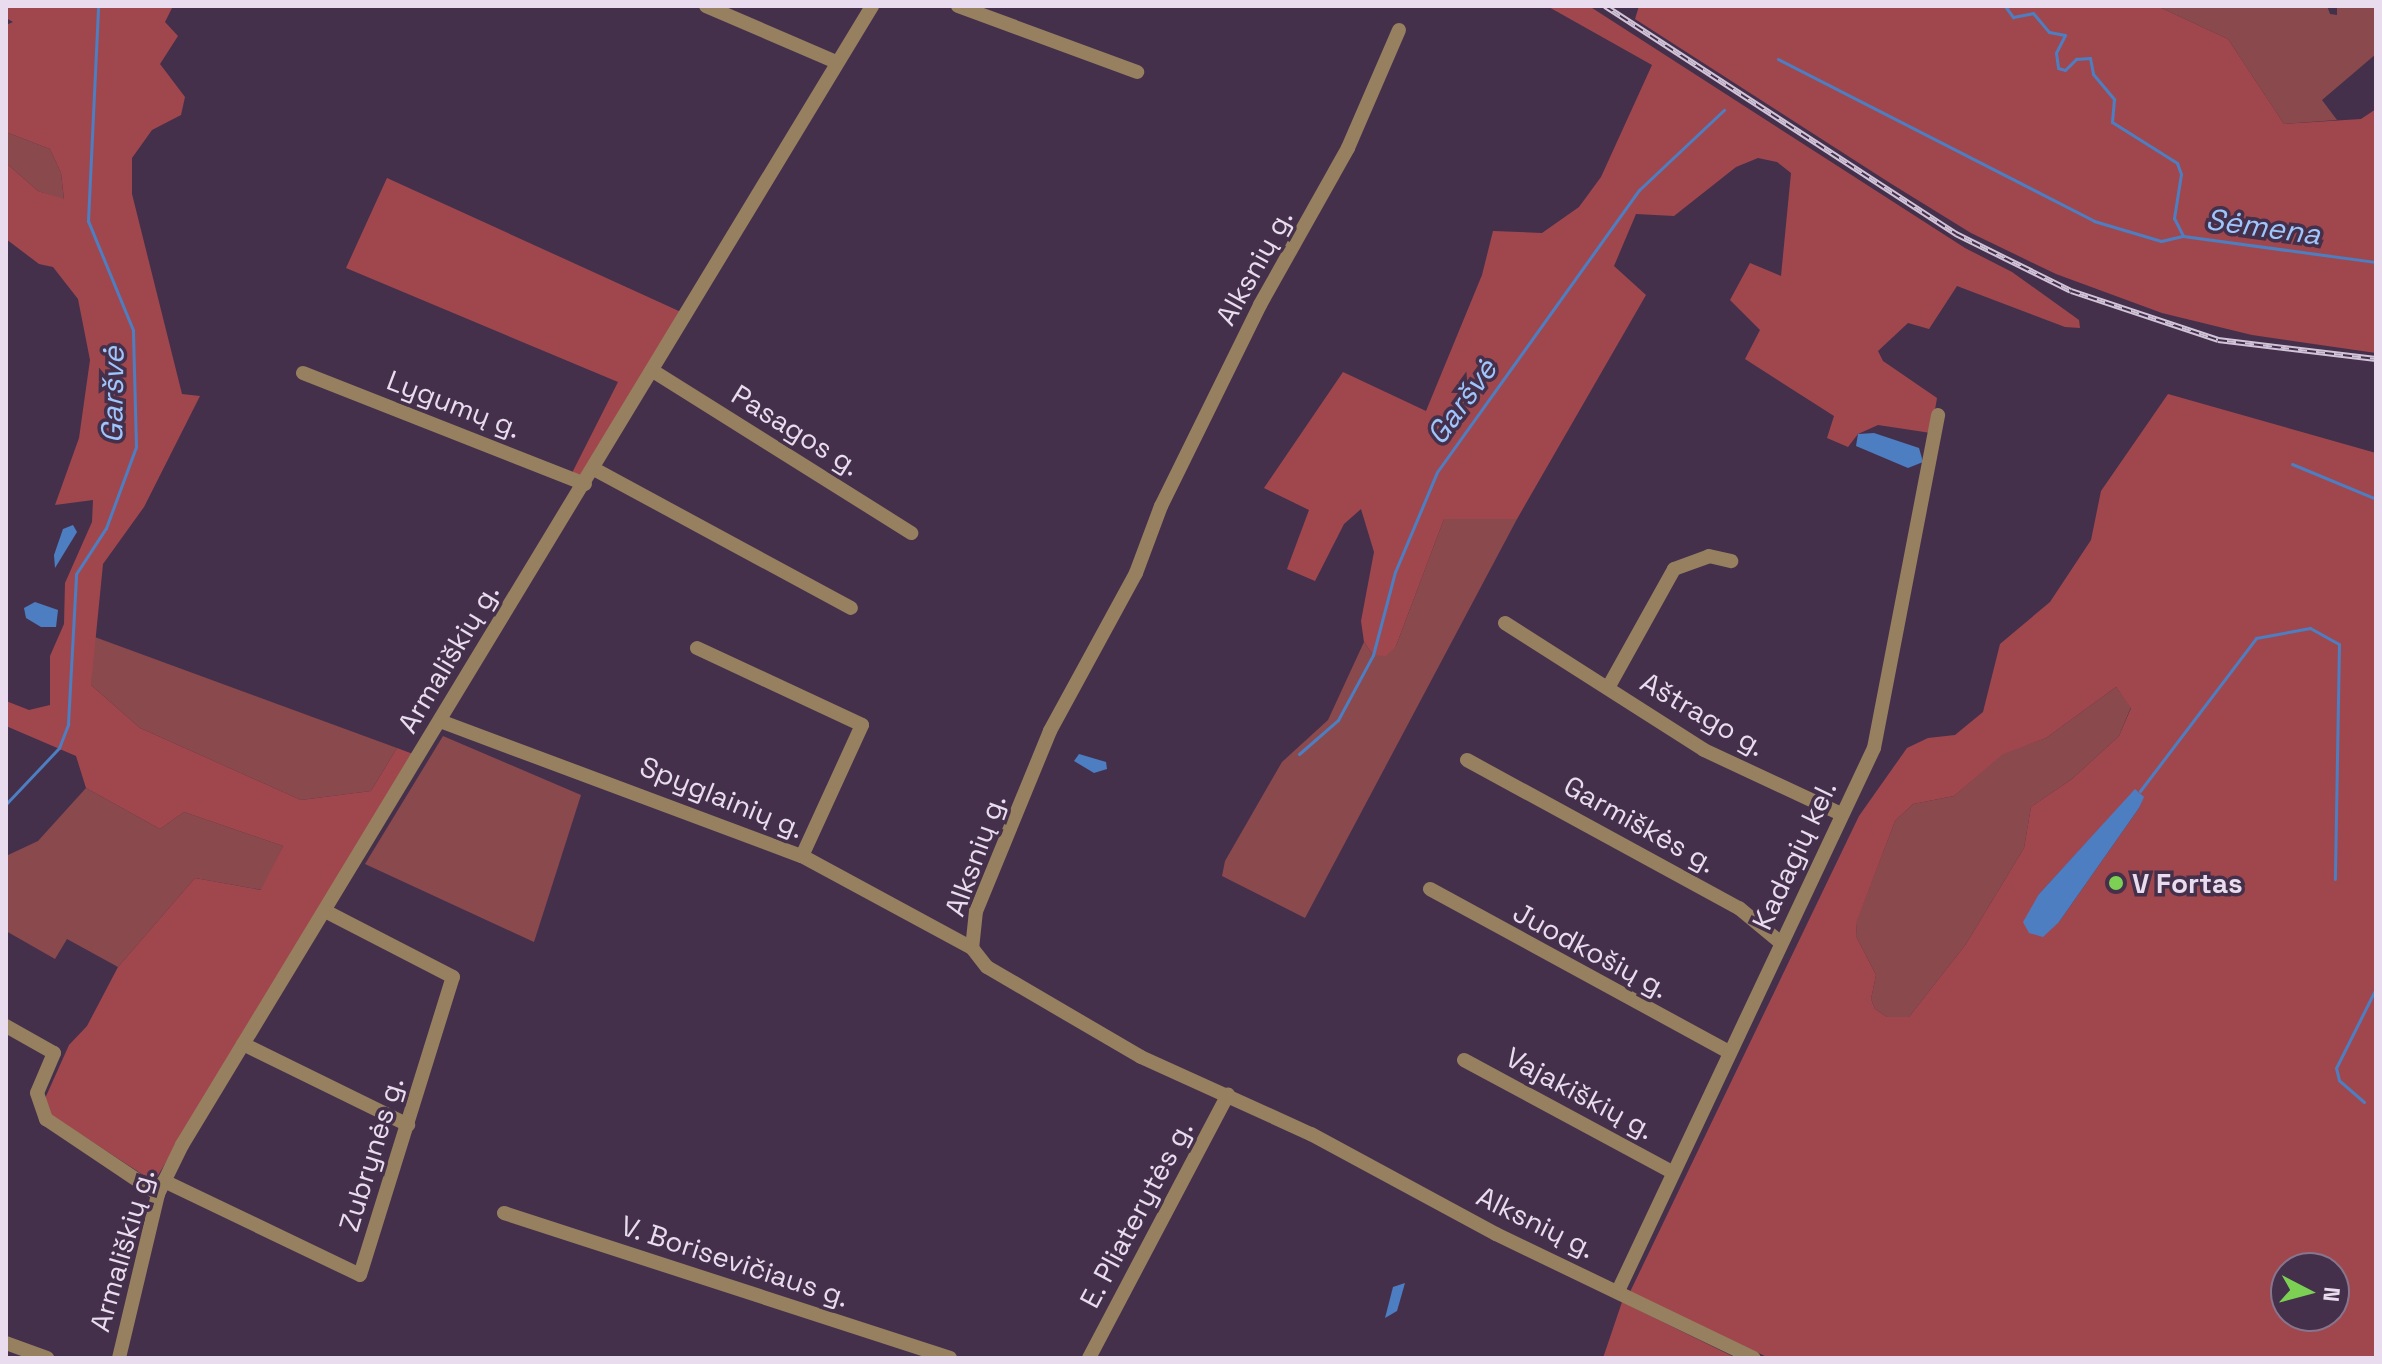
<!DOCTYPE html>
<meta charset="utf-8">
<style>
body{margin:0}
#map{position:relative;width:2382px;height:1364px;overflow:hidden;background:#45304c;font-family:"Space Grotesk",sans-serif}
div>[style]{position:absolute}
.green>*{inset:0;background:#8a494d}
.forest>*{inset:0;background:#a0474e}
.water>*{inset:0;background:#4d7ec2}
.stream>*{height:3px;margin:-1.5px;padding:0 1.5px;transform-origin:1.5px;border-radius:1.5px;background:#4d7ec2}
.minor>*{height:14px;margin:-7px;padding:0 7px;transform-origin:7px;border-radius:7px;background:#96805f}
.rail>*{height:6px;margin-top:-3px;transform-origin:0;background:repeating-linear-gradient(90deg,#45304c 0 9px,#d2c4d8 0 18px);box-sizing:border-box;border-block:2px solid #d2c4d8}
.dots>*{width:22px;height:22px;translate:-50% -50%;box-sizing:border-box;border:4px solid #45304c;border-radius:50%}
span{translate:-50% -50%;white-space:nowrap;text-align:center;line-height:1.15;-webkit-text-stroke:7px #45304c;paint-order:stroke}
.street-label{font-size:28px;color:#e9dcee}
.poi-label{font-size:28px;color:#e9dcee;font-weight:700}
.left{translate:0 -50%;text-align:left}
.water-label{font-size:30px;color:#9ec5fc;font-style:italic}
.frame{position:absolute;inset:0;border:8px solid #e9dcee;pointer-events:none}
.north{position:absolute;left:2270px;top:1252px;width:80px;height:80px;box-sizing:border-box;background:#45304c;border:2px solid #87758d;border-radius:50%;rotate:96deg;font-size:22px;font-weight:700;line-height:32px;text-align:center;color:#e9dcee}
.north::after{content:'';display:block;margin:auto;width:28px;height:36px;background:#7cd155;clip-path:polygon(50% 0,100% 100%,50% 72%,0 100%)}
</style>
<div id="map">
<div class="green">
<i style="clip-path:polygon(2157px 6px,2327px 6px,2330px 14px,2337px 15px,2337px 6px,2376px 6px,2376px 54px,2322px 100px,2337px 120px,2284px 124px,2228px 39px)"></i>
<i style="clip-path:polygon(6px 132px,50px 149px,61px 173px,64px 200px,38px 191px,6px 163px)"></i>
<i style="clip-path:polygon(1444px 519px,1517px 519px,1305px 918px,1222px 876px,1225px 861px,1282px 762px,1328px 720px,1364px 642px,1373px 655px,1396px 646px)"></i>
<i style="clip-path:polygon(92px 636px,397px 748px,371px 791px,301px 800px,140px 728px,91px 685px)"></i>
<i style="clip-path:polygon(2116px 687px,2131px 707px,2119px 736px,2072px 779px,2031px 807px,2024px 848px,1966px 944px,1909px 1017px,1887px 1017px,1875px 1009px,1871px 999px,1876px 975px,1856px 936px,1857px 920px,1895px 821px,1913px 804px,1954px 796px,2003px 753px,2046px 738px)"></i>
<i style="clip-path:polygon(443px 736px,581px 795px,534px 942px,365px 864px)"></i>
<i style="clip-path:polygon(86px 788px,160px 829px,184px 812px,283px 846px,262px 890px,195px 878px,118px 967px,67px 939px,55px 959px,6px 931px,6px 856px,38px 841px)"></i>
</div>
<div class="forest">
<i style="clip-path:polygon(6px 6px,173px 6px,165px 22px,178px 36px,160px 64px,185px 97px,181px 115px,152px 130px,132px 158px,132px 194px,182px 394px,200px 396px,144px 507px,103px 564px,91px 685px,140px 728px,301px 800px,371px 791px,397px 748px,413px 754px,154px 1182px,48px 1113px,43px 1103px,69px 1045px,87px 1026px,118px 967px,195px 878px,261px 890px,283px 846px,184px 812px,160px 829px,86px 788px,76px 756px,6px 726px,6px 701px,29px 710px,50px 705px,50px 656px,64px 624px,65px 583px,92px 522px,93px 500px,55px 505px,79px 438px,90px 360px,78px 299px,53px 267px,39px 264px,6px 239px,6px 163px,38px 191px,64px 199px,61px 173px,50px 149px,6px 132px,6px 25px,13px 22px,6px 18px)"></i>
<i style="clip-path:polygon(1547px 6px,1589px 6px,1965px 248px,2012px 272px,2079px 320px,2080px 328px,2065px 327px,1957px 286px,1929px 329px,1908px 323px,1878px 351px,1883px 361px,1937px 398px,1931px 433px,1878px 425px,1858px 434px,1848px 447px,1827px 438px,1834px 416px,1745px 359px,1760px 330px,1730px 300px,1750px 263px,1781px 276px,1791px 173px,1777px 162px,1758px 158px,1736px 167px,1674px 216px,1636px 214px,1614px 266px,1646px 295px,1517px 519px,1444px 519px,1396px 646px,1386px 656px,1373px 655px,1364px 642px,1361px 621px,1374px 552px,1361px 509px,1344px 524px,1315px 581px,1287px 569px,1309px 510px,1264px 488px,1343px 372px,1426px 411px,1482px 275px,1493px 231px,1542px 233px,1579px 207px,1601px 177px,1652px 65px)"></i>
<i style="clip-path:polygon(1639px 6px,2157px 6px,2228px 39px,2284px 124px,2361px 119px,2376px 109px,2376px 353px,2252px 335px,2162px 313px,2056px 274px,1971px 233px,1890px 183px,1635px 19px)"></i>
<i style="clip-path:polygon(387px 178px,681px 312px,583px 479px,572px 473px,618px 382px,346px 268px)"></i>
<i style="clip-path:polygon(evenodd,2168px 394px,2376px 453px,2376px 1358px,1769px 1358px,1630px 1292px,1859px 816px,1907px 748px,1928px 738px,1955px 735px,1983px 712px,2000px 644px,2050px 602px,2091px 540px,2101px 491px,2168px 394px,2116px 687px,2131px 708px,2119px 736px,2072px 779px,2031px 807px,2024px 848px,1966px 944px,1909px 1017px,1887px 1017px,1875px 1009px,1871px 999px,1876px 975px,1856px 936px,1857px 921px,1895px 821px,1913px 804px,1954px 796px,2003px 754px,2046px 738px,2116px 687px,2168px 394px,2135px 790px,2143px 797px,2139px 808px,2059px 922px,2039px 894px,2135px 790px,2168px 394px,2286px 1268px,2334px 1268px,2334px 1316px,2286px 1316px,2286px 1268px)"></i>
<i style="clip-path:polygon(1622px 1302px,1736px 1358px,1603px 1358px)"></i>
</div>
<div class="water">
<i style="clip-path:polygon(1874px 433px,1919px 448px,1923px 462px,1908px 468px,1856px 446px,1858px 434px)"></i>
<i style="clip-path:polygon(73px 525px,77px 532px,55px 568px,54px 555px,63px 529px)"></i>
<i style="clip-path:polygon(35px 602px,58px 610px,56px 627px,41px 627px,26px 618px,24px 608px)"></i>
<i style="clip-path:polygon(1079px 754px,1106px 762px,1107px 769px,1094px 773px,1074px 761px)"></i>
<i style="clip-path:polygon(2135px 789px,2144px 797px,2139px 808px,2059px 922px,2043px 937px,2029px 933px,2023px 922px,2039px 894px)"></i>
<i style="clip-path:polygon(1405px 1283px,1397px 1311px,1385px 1318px,1393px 1287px)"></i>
</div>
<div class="stream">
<i style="left:2005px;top:6px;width:14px;rotate:54deg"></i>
<i style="left:2013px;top:17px;width:20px;rotate:-11deg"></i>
<i style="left:2033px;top:13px;width:25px;rotate:50deg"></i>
<i style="left:2049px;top:32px;width:16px;rotate:11deg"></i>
<i style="left:2065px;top:35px;width:20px;rotate:117deg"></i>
<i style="left:2056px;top:53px;width:15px;rotate:82deg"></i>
<i style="left:2058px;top:68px;width:7px;rotate:16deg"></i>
<i style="left:2065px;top:70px;width:16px;rotate:-45deg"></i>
<i style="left:2076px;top:59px;width:14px;rotate:-4deg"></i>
<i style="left:2090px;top:58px;width:16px;rotate:79deg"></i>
<i style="left:2093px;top:74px;width:33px;rotate:50deg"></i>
<i style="left:2114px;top:99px;width:23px;rotate:95deg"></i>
<i style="left:2112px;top:122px;width:77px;rotate:32.2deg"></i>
<i style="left:2177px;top:163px;width:12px;rotate:70deg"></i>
<i style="left:2181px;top:174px;width:45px;rotate:99deg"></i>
<i style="left:2174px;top:218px;width:20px;rotate:63deg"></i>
<i style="left:2183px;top:236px;width:195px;rotate:7.7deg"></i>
<i style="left:1778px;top:59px;width:355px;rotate:27.1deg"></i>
<i style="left:2094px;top:221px;width:70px;rotate:16.6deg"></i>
<i style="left:2161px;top:241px;width:23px;rotate:-13deg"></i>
<i style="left:2292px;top:464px;width:91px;rotate:22.6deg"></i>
<i style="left:1299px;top:754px;width:52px;rotate:-41.1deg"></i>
<i style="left:1338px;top:720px;width:74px;rotate:-61.7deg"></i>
<i style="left:1373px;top:655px;width:86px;rotate:-75.2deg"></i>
<i style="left:1395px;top:572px;width:108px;rotate:-67.2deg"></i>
<i style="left:1437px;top:472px;width:347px;rotate:-54.4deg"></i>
<i style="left:1639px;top:190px;width:117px;rotate:-43.3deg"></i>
<i style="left:2140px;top:791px;width:192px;rotate:-52.8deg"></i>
<i style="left:2256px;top:638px;width:55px;rotate:-10.5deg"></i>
<i style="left:2310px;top:628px;width:33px;rotate:29deg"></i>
<i style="left:2339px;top:644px;width:235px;rotate:91deg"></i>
<i style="left:6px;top:804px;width:77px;rotate:-46.6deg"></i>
<i style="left:59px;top:748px;width:26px;rotate:-69deg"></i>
<i style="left:68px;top:724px;width:150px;rotate:-86.9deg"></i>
<i style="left:76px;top:574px;width:55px;rotate:-56.9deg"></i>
<i style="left:106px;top:528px;width:86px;rotate:-69.7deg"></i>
<i style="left:136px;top:447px;width:117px;rotate:-91.5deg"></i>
<i style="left:133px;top:330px;width:118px;rotate:-112.4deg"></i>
<i style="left:88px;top:221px;width:215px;rotate:-87.3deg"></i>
<i style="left:2364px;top:1102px;width:33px;rotate:-139deg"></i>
<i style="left:2339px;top:1080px;width:12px;rotate:-104deg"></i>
<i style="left:2336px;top:1068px;width:89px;rotate:-63.4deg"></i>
<i style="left:2375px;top:1114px;width:1px"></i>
</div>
<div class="minor">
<i style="left:706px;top:6px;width:142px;rotate:23.3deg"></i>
<i style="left:958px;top:6px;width:191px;rotate:20.2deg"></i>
<i style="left:1399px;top:30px;width:129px;rotate:113.4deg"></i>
<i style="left:1348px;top:148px;width:180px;rotate:119.3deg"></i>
<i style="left:1260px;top:305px;width:224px;rotate:116.2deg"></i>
<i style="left:1161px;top:506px;width:72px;rotate:110.5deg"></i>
<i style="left:1136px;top:573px;width:180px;rotate:118.6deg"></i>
<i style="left:1050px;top:731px;width:195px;rotate:112.3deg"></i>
<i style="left:976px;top:911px;width:37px;rotate:96deg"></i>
<i style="left:972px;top:948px;width:24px;rotate:52deg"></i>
<i style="left:987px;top:967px;width:178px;rotate:30.3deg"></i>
<i style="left:1141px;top:1057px;width:187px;rotate:24.4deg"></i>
<i style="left:1311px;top:1134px;width:210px;rotate:28.4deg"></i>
<i style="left:1496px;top:1234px;width:286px;rotate:25.7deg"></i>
<i style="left:653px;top:371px;width:305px;rotate:32.1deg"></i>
<i style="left:303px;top:373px;width:303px;rotate:21.5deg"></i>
<i style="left:594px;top:469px;width:292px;rotate:28.4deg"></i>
<i style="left:1505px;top:623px;width:236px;rotate:32.5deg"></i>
<i style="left:1704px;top:750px;width:151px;rotate:25deg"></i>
<i style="left:697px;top:648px;width:182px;rotate:25deg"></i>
<i style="left:862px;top:725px;width:144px;rotate:114.6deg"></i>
<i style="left:1609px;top:686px;width:134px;rotate:-60.9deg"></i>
<i style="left:1674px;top:569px;width:37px;rotate:-20deg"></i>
<i style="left:1709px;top:556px;width:23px;rotate:13deg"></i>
<i style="left:440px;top:721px;width:386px;rotate:20.5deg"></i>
<i style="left:802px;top:856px;width:193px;rotate:28.4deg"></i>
<i style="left:1467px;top:760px;width:310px;rotate:28.6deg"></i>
<i style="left:1739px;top:908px;width:55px;rotate:39.8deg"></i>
<i style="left:1430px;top:889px;width:341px;rotate:28.6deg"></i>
<i style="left:6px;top:1026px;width:55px;rotate:29.4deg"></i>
<i style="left:54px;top:1053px;width:43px;rotate:113deg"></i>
<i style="left:37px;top:1093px;width:28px;rotate:71deg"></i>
<i style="left:46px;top:1119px;width:135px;rotate:33.8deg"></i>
<i style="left:243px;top:1044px;width:184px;rotate:26.1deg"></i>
<i style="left:1464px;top:1060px;width:236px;rotate:28.3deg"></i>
<i style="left:164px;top:1181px;width:217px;rotate:25.6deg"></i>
<i style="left:360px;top:1275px;width:312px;rotate:-72.7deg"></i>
<i style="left:453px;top:977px;width:144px;rotate:-152.7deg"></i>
<i style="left:504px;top:1213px;width:469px;rotate:18deg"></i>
<i style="left:1618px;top:1291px;width:600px;rotate:-64.76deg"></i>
<i style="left:1874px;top:748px;width:339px;rotate:-79.1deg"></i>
<i style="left:6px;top:1343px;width:44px;rotate:20.1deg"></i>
<i style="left:119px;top:1358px;width:169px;rotate:-76.6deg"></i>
<i style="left:158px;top:1194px;width:55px;rotate:-63.9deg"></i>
<i style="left:182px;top:1145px;width:1332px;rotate:-58.79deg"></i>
<i style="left:1089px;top:1358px;width:298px;rotate:-62.2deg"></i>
</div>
<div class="rail">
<i style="left:1605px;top:6px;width:419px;rotate:33deg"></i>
<i style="left:1956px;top:234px;width:128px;rotate:26.4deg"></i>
<i style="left:2071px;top:291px;width:155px;rotate:18.4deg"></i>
<i style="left:2218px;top:340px;width:159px;rotate:6.9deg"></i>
</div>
<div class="dots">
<i style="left:2116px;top:883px;background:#7cd155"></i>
</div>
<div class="street-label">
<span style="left:1254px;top:267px;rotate:-61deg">Alksnių g.</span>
<span style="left:454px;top:404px;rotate:21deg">Lygumų g.</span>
<span style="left:796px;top:430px;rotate:32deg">Pasagos g.</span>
<span style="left:448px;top:658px;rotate:-59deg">Armališkių g.</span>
<span style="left:1703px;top:714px;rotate:30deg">Aštrago g.</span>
<span style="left:722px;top:797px;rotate:22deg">Spyglainių g.</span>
<span style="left:1640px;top:824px;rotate:29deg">Garmiškės g.</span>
<span style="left:975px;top:855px;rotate:-70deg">Alksnių g.</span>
<span style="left:1794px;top:855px;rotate:-65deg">Kadagių kel.</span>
<span style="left:1591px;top:950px;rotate:28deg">Juodkošių g.</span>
<span style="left:1580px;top:1093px;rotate:28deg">Vajakiškių g.</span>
<span style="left:371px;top:1154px;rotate:-73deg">Zubrynės g.</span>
<span style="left:1136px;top:1214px;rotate:-62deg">E. Pliaterytės g.</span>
<span style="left:1536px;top:1222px;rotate:26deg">Alksnių g.</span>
<span style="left:122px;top:1250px;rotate:-74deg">Armališkių g.</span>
<span style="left:735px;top:1261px;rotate:18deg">V. Borisevičiaus g.</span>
</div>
<div class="poi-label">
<span class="left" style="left:2132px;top:883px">V Fortas</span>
</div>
<div class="water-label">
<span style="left:2263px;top:227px;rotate:8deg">Sėmena</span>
<span style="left:113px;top:395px;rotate:-89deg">Garšvė</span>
<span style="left:1462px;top:402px;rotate:-54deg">Garšvė</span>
</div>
<div class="frame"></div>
<div class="north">N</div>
</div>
